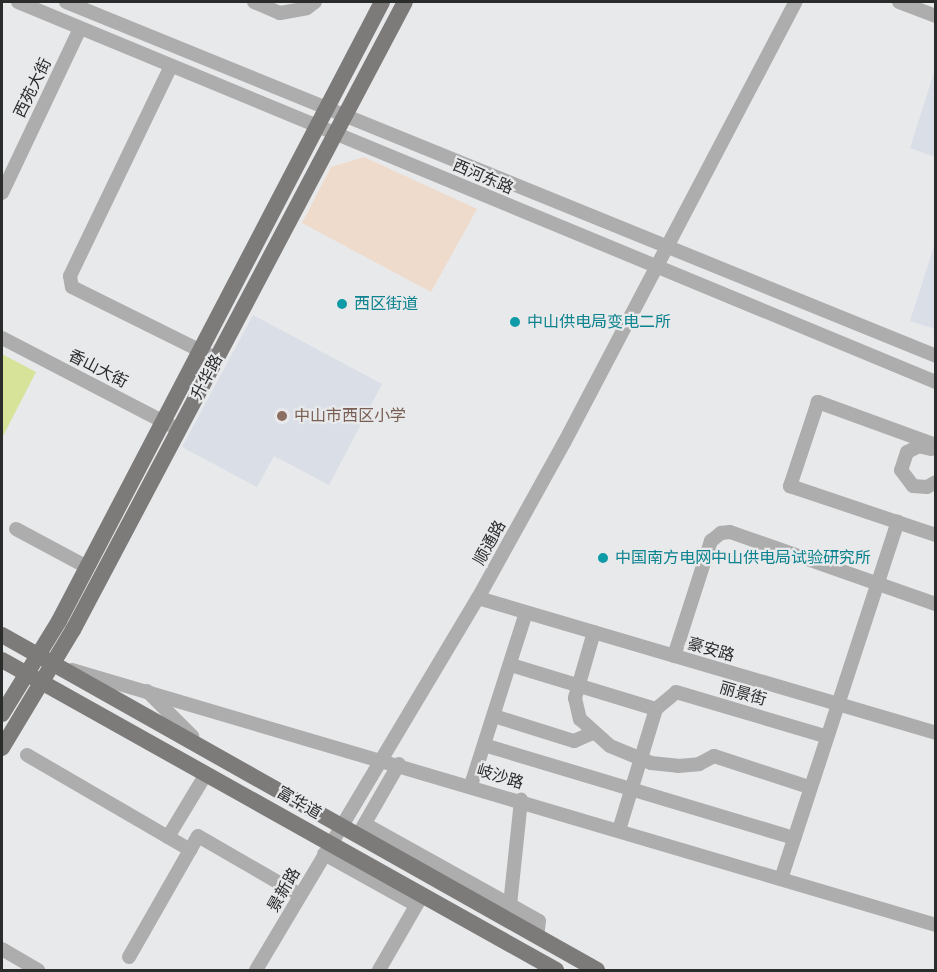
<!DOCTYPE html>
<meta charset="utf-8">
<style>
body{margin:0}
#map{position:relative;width:937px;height:972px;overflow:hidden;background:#e8e9eb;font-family:Poppins,"Noto Sans SC",sans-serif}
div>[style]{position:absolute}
.commercial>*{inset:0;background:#efdbcc}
.built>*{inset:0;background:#d9dee7}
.green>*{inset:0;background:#d6e399}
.minor>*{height:14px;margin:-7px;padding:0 7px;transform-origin:7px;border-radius:7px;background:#aeadad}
.major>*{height:16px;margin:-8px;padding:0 8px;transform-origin:8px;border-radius:8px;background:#7d7b7a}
.dots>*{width:16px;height:16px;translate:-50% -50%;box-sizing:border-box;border:3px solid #e8e9eb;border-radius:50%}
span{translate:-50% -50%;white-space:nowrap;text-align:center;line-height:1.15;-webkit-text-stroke:4.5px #e8e9eb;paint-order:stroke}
.street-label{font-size:16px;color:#2a2b2b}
.culture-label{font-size:16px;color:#0d838f}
.left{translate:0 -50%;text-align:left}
.education-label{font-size:16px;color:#785e54}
.frame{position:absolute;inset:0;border:3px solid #2a2b2b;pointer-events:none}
</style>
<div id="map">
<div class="commercial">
<i style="clip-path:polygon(364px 157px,477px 209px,431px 292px,302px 223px,331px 167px)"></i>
</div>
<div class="built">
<i style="clip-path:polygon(935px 69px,936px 157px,935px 157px,910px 148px)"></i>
<i style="clip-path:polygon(935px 243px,935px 329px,910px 321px)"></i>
<i style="clip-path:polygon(253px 315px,382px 384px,329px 485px,274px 456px,257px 487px,182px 447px)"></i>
</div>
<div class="green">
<i style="clip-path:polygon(2px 354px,36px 372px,3px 436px,2px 435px)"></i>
</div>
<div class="minor">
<i style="left:18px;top:2px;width:994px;rotate:22.49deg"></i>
<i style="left:66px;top:2px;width:939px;rotate:22.14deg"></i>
<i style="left:254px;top:2px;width:28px;rotate:23deg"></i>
<i style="left:280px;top:13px;width:27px;rotate:-10deg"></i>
<i style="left:307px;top:8px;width:10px;rotate:-37deg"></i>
<i style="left:899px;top:2px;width:40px;rotate:21deg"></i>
<i style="left:171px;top:66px;width:233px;rotate:115.7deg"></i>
<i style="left:70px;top:276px;width:11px;rotate:80deg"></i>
<i style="left:72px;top:287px;width:162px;rotate:26.4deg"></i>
<i style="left:2px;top:193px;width:182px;rotate:-64.6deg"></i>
<i style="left:2px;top:338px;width:189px;rotate:27.4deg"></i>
<i style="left:936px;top:445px;width:126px;rotate:-160deg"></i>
<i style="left:818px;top:402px;width:89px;rotate:108.4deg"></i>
<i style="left:790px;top:486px;width:154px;rotate:18.6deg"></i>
<i style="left:931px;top:449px;width:12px;rotate:-166deg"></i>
<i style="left:919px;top:446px;width:13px;rotate:153deg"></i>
<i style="left:907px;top:452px;width:19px;rotate:108deg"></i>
<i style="left:901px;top:470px;width:20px;rotate:53deg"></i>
<i style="left:913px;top:486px;width:14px;rotate:4deg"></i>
<i style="left:927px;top:487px;width:10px;rotate:-29deg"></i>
<i style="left:16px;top:529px;width:81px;rotate:28.2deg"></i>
<i style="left:478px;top:598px;width:477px;rotate:16.4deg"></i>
<i style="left:594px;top:632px;width:69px;rotate:106.1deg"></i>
<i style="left:575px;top:698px;width:22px;rotate:77deg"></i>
<i style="left:580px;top:719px;width:40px;rotate:42deg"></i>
<i style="left:610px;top:746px;width:44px;rotate:22.5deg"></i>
<i style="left:651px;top:763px;width:27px;rotate:6deg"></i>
<i style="left:678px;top:766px;width:21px;rotate:-5deg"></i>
<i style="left:699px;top:764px;width:17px;rotate:-28deg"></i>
<i style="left:714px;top:756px;width:100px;rotate:18.1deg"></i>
<i style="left:674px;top:656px;width:121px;rotate:-72.2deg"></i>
<i style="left:711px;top:541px;width:13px;rotate:-39deg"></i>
<i style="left:721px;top:533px;width:9px;rotate:-6deg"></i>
<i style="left:730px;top:532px;width:218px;rotate:19.3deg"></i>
<i style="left:511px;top:665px;width:152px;rotate:16.9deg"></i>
<i style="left:656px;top:709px;width:26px;rotate:-40deg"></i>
<i style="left:676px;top:692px;width:155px;rotate:16.5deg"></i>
<i style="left:72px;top:670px;width:901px;rotate:16.44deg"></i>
<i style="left:147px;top:691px;width:64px;rotate:45deg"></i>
<i style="left:494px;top:716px;width:84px;rotate:17.4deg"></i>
<i style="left:574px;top:741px;width:21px;rotate:-23deg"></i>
<i style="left:484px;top:745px;width:324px;rotate:16.7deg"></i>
<i style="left:27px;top:755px;width:189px;rotate:30.2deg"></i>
<i style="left:471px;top:785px;width:181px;rotate:-72.3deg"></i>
<i style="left:365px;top:824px;width:199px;rotate:29.1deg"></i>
<i style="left:539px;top:921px;width:16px;rotate:97deg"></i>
<i style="left:361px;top:830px;width:76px;rotate:-60.1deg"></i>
<i style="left:619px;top:830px;width:127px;rotate:-73deg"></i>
<i style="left:168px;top:837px;width:74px;rotate:-58.9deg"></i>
<i style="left:324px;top:854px;width:105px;rotate:29deg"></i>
<i style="left:781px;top:879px;width:376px;rotate:-71.9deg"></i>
<i style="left:510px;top:905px;width:106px;rotate:-84deg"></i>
<i style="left:2px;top:949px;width:42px;rotate:30.3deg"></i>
<i style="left:129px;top:957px;width:139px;rotate:-60.3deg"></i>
<i style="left:198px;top:836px;width:118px;rotate:30deg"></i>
<i style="left:256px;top:970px;width:433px;rotate:-59.2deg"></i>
<i style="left:478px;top:598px;width:177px;rotate:-61deg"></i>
<i style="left:564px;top:443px;width:498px;rotate:-62.3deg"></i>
<i style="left:379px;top:970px;width:82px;rotate:-60deg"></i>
</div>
<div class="major">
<i style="left:2px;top:635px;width:683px;rotate:29.38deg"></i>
<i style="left:2px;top:660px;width:635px;rotate:29.23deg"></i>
<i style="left:2px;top:714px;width:109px;rotate:-58.5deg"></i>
<i style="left:59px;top:621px;width:698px;rotate:-62.44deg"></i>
<i style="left:2px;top:748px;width:138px;rotate:-59deg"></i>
<i style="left:73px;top:630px;width:710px;rotate:-62.14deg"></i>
</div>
<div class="dots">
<i style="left:342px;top:304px;background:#0f9aa8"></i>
<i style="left:515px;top:322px;background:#0f9aa8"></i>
<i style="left:282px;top:416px;background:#8d6e63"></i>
<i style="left:603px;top:558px;background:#0f9aa8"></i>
</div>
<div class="street-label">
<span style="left:33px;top:88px;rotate:-64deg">西苑大街</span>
<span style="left:483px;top:177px;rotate:23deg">西河东路</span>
<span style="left:98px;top:369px;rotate:27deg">香山大街</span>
<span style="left:207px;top:377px;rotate:-62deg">升华路</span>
<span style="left:490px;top:543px;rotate:-61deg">顺通路</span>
<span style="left:711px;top:650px;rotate:16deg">豪安路</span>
<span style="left:743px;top:694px;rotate:16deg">丽景街</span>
<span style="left:500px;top:777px;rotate:17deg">岐沙路</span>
<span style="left:299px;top:803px;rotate:30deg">富华道</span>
<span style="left:284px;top:890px;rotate:-60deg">景新路</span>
</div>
<div class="culture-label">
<span class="left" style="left:354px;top:304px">西区街道</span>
<span class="left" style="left:527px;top:322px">中山供电局变电二所</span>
<span class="left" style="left:615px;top:558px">中国南方电网中山供电局试验研究所</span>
</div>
<div class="education-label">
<span class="left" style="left:294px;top:416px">中山市西区小学</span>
</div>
<div class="frame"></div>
</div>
